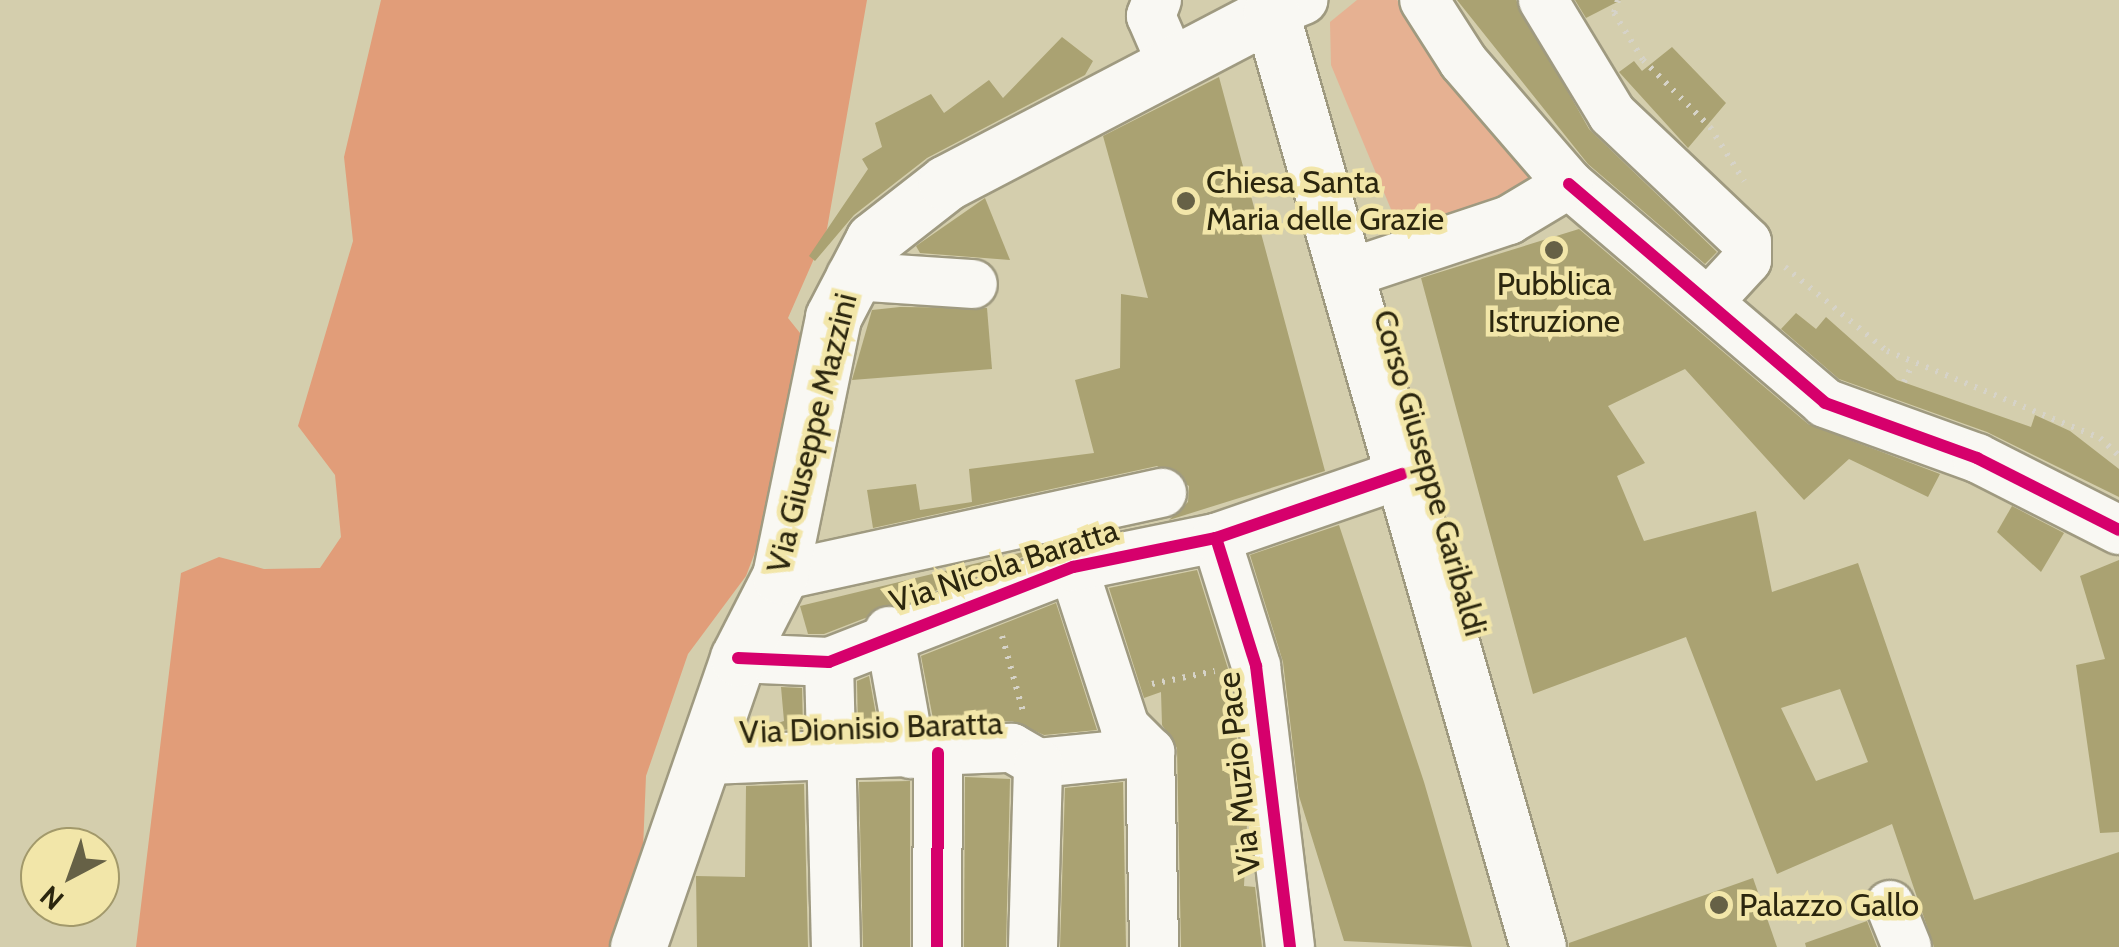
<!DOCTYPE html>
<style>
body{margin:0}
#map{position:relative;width:2119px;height:947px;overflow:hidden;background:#d4cead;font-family:Cabin,sans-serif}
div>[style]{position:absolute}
.green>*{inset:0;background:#e6b192}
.forest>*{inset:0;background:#e19d79}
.building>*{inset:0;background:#aaa272}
.path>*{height:6px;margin-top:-3px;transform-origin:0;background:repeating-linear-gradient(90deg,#d6d3c8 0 2.5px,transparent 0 10.5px)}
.roads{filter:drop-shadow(2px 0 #9f9a80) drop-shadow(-2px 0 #9f9a80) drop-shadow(0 2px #9f9a80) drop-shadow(0 -2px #9f9a80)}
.minor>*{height:48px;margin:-24px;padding:0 24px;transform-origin:24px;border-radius:24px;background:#f9f8f3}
.major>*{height:55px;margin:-27.5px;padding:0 27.5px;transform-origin:27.5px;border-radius:27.5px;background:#f9f8f3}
.cycleway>*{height:12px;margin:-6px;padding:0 6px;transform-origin:6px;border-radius:6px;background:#d6006c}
.dots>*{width:28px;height:28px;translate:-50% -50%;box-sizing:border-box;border:5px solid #f2e6a9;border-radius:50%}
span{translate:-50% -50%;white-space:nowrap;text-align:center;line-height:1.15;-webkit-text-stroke:9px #f2e6a9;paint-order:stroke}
.poi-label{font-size:32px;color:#2b260e}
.left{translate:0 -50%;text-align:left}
.street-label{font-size:32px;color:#2b260e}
.north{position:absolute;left:20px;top:827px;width:100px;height:100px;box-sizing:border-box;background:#f2e6a9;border:2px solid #a2996b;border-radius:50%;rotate:221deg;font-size:28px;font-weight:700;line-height:40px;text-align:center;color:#2b260e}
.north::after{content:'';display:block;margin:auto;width:35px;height:45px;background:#666146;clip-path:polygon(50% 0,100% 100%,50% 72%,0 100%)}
</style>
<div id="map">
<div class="green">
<i style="clip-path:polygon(1357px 0,1397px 0,1542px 177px,1405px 243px,1331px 65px,1330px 22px)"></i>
</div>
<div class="forest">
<i style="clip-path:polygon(381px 0,867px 0,827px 229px,788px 318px,808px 343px,771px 510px,746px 576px,688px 654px,646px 776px,642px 873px,615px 947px,136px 947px,181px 573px,219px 557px,264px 569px,320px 568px,341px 537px,335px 475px,298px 426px,353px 241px,344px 157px)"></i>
</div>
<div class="building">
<i style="clip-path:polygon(1457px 0,1516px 0,1589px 129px,1717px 252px,1705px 264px,1588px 164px)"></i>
<i style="clip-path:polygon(1575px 0,1621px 0,1586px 18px)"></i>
<i style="clip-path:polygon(1062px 37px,1093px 61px,1085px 75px,927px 158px,854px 215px,815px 261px,809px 256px,868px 169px,862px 159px,882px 147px,875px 123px,931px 94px,944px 113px,989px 80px,1003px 98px)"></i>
<i style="clip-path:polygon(1672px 47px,1726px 103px,1688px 148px,1619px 72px,1634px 61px,1642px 71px)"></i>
<i style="clip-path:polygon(1219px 77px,1325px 471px,1169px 520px,1188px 502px,1189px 486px,1157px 466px,873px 528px,867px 490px,916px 484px,920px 510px,972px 502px,969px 469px,1094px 453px,1075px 380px,1120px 368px,1121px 294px,1148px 298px,1103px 136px)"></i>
<i style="clip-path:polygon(985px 198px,1010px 260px,920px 253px,916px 246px)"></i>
<i style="clip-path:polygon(evenodd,1579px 229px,1808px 424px,1940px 474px,1928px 497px,1849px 459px,1804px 500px,1685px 369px,1608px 406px,1645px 463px,1617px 476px,1644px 541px,1756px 511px,1772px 592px,1858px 563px,1974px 900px,2119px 852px,2119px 947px,1934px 947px,1892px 824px,1777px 874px,1686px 637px,1533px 694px,1421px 278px,1579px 229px,1840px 689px,1868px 762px,1816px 781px,1781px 708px,1840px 689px)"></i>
<i style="clip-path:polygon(900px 307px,987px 308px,992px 369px,852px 380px,872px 310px)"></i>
<i style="clip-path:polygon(1796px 313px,1816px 329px,1826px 317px,1897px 380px,2031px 427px,2035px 415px,2070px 431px,2119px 469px,2119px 497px,1987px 432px,1839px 379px,1781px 329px)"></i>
<i style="clip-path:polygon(2012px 506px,2064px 533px,2041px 572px,1997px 532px)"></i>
<i style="clip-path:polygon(1339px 525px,1424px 782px,1472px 947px,1344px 941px,1299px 796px,1283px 662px,1250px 555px)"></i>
<i style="clip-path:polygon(1056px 544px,824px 634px,808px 634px,800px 606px)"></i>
<i style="clip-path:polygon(2119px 560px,2119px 832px,2100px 833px,2076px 665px,2105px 659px,2080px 576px)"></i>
<i style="clip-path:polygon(1197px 570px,1229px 672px,1247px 824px,1244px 886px,1255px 887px,1262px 947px,1181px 947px,1177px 748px,1162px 725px,1161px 692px,1144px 698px,1109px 588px)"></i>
<i style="clip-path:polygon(1056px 603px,1097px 730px,1044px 735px,1012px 721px,934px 724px,921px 656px)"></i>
<i style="clip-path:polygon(869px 676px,878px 726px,858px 727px,857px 681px)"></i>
<i style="clip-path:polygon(781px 687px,802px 688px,803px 729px,752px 731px,784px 721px)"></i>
<i style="clip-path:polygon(965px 777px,1010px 779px,1006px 947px,964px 947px)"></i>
<i style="clip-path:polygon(910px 781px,910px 947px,863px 947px,859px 782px)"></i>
<i style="clip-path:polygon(1123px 782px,1126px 947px,1060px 947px,1065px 788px)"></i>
<i style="clip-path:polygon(804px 784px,808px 947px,697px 947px,696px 876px,745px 877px,746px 786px)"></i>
<i style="clip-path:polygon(1753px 878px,1777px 947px,1569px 947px,1569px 943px)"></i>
<i style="clip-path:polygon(1867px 921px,1877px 947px,1806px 947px,1805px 943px)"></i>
</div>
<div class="path">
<i style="left:1618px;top:0;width:14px;rotate:107deg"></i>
<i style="left:1614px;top:13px;width:55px;rotate:58.3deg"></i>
<i style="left:1643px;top:60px;width:95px;rotate:45deg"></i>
<i style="left:1710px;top:127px;width:64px;rotate:57.8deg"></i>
<i style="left:1785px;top:267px;width:132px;rotate:39.5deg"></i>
<i style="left:1887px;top:351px;width:230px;rotate:22.2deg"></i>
<i style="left:2100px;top:438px;width:26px;rotate:43deg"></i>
<i style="left:1904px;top:382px;width:21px;rotate:-65deg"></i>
<i style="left:1002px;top:636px;width:78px;rotate:74.4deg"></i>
<i style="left:1152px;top:684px;width:64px;rotate:-11.7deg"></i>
</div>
<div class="roads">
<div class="minor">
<i style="left:1157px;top:0;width:17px;rotate:111deg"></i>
<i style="left:1151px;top:16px;width:48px;rotate:66.6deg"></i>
<i style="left:1543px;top:0;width:133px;rotate:58.8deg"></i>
<i style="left:1612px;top:114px;width:186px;rotate:43.5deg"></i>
<i style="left:1747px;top:242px;width:18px;rotate:90deg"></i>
<i style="left:1747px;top:260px;width:53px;rotate:132.7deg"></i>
<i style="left:1271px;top:13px;width:35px;rotate:-22deg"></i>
<i style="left:1569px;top:184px;width:337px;rotate:40.5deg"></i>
<i style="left:1825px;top:403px;width:162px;rotate:19.9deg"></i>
<i style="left:1977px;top:458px;width:159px;rotate:26.9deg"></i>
<i style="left:1344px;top:275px;width:174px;rotate:-18.4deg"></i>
<i style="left:1509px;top:220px;width:70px;rotate:-31deg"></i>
<i style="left:1569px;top:184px;width:162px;rotate:-130.8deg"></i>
<i style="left:1463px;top:61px;width:72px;rotate:-122.6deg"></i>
<i style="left:851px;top:276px;width:122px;rotate:3.8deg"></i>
<i style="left:1216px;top:538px;width:134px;rotate:72.6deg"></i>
<i style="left:1256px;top:666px;width:283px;rotate:83.1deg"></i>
<i style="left:1073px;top:567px;width:168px;rotate:72deg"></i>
<i style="left:1125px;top:727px;width:35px;rotate:45deg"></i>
<i style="left:1150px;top:752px;width:195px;rotate:88.8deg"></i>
<i style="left:780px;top:576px;width:391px;rotate:-12.3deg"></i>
<i style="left:889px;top:631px;width:125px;rotate:79.9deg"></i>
<i style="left:738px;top:658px;width:91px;rotate:2.5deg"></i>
<i style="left:829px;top:662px;width:262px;rotate:-21.3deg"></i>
<i style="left:1073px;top:567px;width:146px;rotate:-11.5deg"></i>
<i style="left:1216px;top:538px;width:197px;rotate:-19deg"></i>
<i style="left:829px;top:662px;width:285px;rotate:88.6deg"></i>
<i style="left:709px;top:760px;width:303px;rotate:-2.3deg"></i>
<i style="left:1012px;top:748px;width:30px;rotate:30deg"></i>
<i style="left:1038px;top:763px;width:113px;rotate:-5.6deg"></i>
<i style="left:1890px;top:905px;width:45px;rotate:68deg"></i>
<i style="left:937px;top:947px;width:194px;rotate:-89.7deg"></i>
<i style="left:1033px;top:947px;width:184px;rotate:-88.4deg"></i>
</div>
<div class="major">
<i style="left:638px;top:947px;width:306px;rotate:-70.9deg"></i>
<i style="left:738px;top:658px;width:92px;rotate:-62.9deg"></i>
<i style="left:780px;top:576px;width:264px;rotate:-78.4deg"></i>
<i style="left:833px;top:317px;width:87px;rotate:-62.5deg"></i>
<i style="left:873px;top:240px;width:93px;rotate:-38deg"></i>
<i style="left:946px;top:183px;width:367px;rotate:-27.6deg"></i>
<i style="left:1271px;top:13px;width:971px;rotate:74.05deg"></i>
</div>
</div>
<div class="cycleway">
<i style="left:1569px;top:184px;width:337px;rotate:40.5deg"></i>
<i style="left:1825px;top:403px;width:162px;rotate:19.9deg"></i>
<i style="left:1977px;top:458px;width:159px;rotate:26.9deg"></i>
<i style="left:1216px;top:538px;width:134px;rotate:72.6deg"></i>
<i style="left:1256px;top:666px;width:283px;rotate:83.1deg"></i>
<i style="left:738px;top:658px;width:91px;rotate:2.5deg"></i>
<i style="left:829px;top:662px;width:262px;rotate:-21.3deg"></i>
<i style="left:1073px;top:567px;width:146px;rotate:-11.5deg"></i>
<i style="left:1216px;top:538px;width:197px;rotate:-19deg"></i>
<i style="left:937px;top:947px;width:194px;rotate:-89.7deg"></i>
</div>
<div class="dots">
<i style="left:1186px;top:201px;background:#666146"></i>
<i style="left:1554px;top:250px;background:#666146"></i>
<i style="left:1719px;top:905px;background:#666146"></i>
</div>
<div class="poi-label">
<span class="left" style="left:1206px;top:201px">Chiesa Santa<br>Maria delle Grazie</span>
<span style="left:1554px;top:303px">Pubblica<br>Istruzione</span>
<span class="left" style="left:1739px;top:905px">Palazzo Gallo</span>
</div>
<div class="street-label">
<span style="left:812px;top:433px;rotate:-76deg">Via Giuseppe Mazzini</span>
<span style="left:1430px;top:473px;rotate:74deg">Corso Giuseppe Garibaldi</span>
<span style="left:1004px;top:566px;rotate:-18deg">Via Nicola Baratta</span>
<span style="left:871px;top:728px;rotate:-2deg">Via Dionisio Baratta</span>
<span style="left:1239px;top:773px;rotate:-96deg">Via Muzio Pace</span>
</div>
<div class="north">N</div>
</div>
